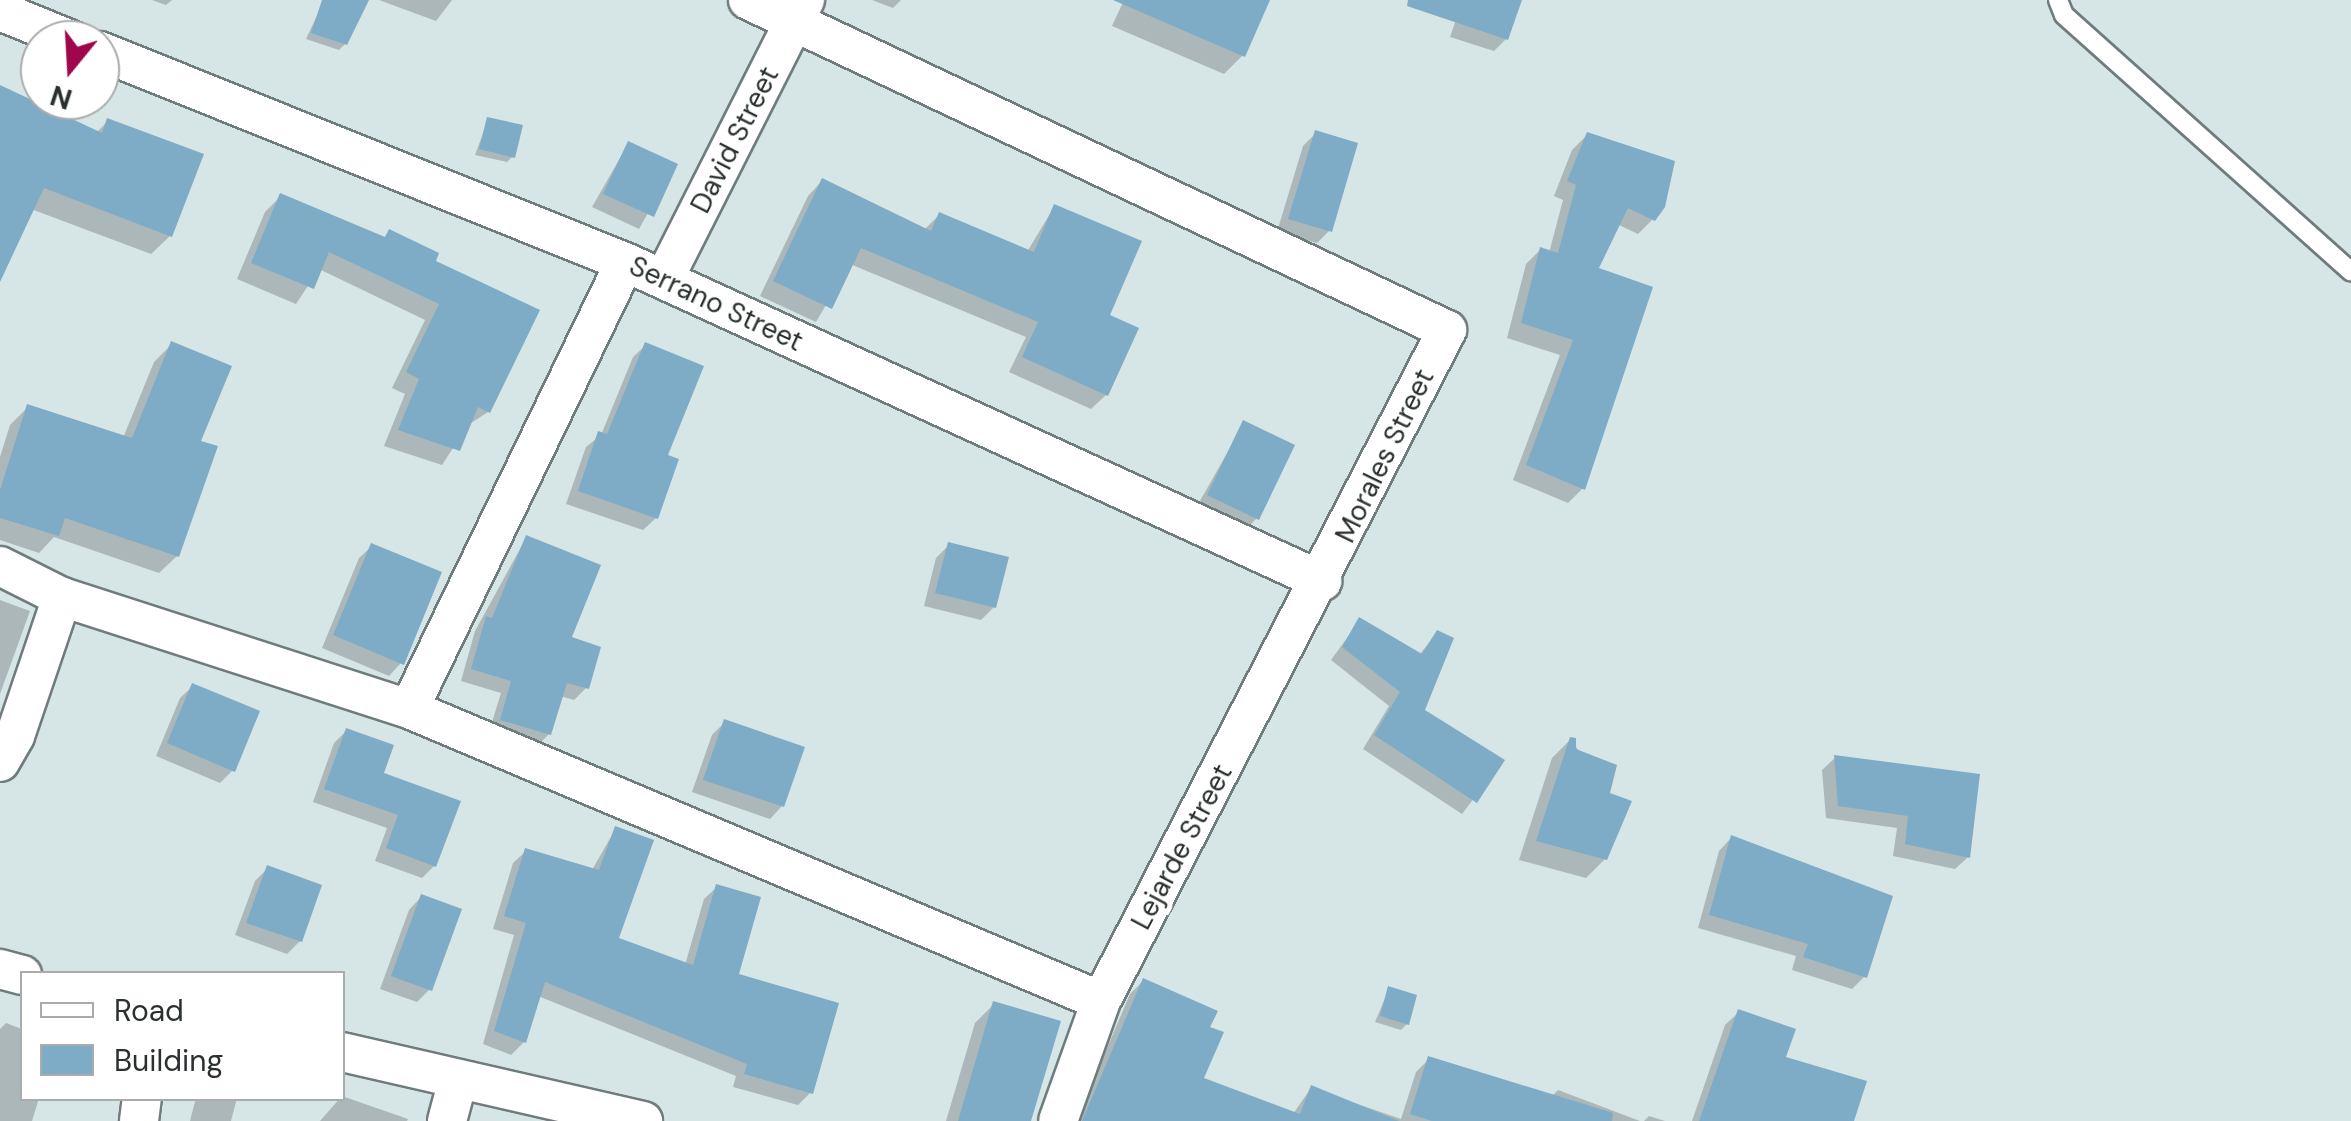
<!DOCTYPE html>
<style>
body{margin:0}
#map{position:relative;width:2351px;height:1121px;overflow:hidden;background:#d6e5e6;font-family:"DM Sans",sans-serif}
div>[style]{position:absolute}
.shadow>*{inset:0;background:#0003}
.building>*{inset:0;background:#7eacc7}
.roads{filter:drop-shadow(2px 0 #6f7c7e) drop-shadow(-2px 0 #6f7c7e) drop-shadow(0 2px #6f7c7e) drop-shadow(0 -2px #6f7c7e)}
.lane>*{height:18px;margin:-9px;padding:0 9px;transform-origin:9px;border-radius:9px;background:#fff}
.street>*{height:38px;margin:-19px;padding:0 19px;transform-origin:19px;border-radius:19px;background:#fff}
span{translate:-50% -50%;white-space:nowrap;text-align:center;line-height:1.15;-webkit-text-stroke:10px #fff;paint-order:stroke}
.street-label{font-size:28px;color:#2a3030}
.legend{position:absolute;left:20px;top:971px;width:325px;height:130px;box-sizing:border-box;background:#fff;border:2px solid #aaacac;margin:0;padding:12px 18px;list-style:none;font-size:30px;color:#2a3030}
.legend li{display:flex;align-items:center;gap:20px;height:50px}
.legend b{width:50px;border:2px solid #aaacac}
.north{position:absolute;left:20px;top:20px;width:100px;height:100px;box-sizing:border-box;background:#fff;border:2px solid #aaacac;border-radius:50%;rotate:198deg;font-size:28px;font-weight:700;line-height:40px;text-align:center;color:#2a3030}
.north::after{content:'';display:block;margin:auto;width:35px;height:45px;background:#9f064b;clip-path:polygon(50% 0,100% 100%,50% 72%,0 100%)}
</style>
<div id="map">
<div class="shadow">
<i style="clip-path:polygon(152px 0,172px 0,166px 5px)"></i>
<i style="clip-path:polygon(379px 0,452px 0,436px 21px)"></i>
<i style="clip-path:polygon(872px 0,901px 0,893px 8px)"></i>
<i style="clip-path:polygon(1124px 0,1267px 0,1243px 55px,1224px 74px,1112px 26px)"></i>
<i style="clip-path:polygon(1463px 0,1520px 0,1506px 39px,1494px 51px,1450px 37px)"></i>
<i style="clip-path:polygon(322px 5px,345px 44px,339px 50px,306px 39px)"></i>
<i style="clip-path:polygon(0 88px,96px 133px,108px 121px,170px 236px,151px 254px,31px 209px,0 276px)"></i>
<i style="clip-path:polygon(488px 120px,513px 156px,507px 162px,475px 155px)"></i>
<i style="clip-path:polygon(1316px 133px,1329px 231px,1317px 243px,1277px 232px,1303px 146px)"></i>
<i style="clip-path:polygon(1587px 135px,1653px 219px,1638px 234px,1617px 224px,1595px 269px,1583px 488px,1568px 503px,1513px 480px,1560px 355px,1507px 338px,1526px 264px,1540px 250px,1549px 253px,1563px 200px,1554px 196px,1572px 150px)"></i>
<i style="clip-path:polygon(628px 144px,675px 165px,639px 229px,592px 207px)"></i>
<i style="clip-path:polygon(822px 181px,924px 230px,939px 215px,1027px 252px,1054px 207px,1107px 316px,1106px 395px,1091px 409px,1009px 372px,1026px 337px,850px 264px,816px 322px,760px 296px,808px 196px)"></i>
<i style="clip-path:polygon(281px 196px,383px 239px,389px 232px,432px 262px,488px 412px,468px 425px,442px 465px,384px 446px,405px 394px,392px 388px,425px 320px,319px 269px,296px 304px,237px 279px,265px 212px)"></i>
<i style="clip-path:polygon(172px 344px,198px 442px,177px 556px,159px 573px,54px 537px,39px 553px,0 540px,0 457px,10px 425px,28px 407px,123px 438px,154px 362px)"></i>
<i style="clip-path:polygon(646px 345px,664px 456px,656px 518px,643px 530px,566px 504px,586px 447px,601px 435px,633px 357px)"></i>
<i style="clip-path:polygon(1244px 423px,1257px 518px,1244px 531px,1196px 508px)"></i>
<i style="clip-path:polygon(526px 538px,586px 688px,574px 700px,560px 696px,549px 734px,537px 746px,489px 732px,501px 693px,461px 681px,475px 631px)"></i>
<i style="clip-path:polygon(949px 545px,994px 607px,981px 620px,924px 606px,936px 558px)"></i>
<i style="clip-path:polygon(372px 546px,401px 663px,389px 676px,322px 648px,359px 558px)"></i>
<i style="clip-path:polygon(0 600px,30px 611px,0 694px)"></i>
<i style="clip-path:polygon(1360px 620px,1419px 655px,1437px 633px,1421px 711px,1502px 761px,1462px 814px,1363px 749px,1389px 706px,1331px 660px)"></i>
<i style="clip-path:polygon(193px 686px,233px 770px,220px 783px,156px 756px,180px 698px)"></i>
<i style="clip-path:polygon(725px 722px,782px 806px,770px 819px,692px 792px,712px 735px)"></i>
<i style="clip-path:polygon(347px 730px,434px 866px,422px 878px,375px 861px,387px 828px,313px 802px,334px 743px)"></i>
<i style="clip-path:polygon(1571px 739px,1607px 795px,1605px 859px,1586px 878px,1519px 860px,1552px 758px)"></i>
<i style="clip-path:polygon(1835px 758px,1968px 857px,1955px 869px,1893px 856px,1897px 828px,1826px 818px,1822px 770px)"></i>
<i style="clip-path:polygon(616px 828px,615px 939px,685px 965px,704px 899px,717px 887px,736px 976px,810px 1093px,798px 1105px,733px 1087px,736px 1076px,538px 996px,524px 1042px,511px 1055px,483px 1044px,514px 935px,493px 929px,513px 863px,526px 851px,592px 870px)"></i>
<i style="clip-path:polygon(1731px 838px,1864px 977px,1852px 989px,1792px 970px,1796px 956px,1698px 928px,1719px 851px)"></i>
<i style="clip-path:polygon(268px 868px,300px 941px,287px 954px,235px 935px,255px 881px)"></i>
<i style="clip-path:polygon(421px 897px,430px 989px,417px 1002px,380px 989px,409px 910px)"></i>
<i style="clip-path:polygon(1143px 981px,1207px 1028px,1200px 1080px,1293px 1114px,1311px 1088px,1401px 1119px,1416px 1072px,1429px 1059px,1551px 1097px,1558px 1090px,1640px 1121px,1076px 1121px,1130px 994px)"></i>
<i style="clip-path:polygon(1389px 989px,1407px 1024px,1401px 1030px,1375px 1022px)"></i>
<i style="clip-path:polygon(994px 1004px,1029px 1121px,946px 1121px,975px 1023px)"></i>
<i style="clip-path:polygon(1739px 1012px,1783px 1059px,1852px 1121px,1692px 1121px,1725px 1025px)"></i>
<i style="clip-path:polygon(6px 1023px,22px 1029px,22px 1098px,39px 1098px,32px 1121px,0 1121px,0 1029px)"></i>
<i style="clip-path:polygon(342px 1096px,408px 1119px,407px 1121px,320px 1121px)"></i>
<i style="clip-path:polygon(196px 1098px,237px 1098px,231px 1121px,190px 1121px)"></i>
<i style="clip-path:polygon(1649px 1116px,1665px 1121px,1644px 1121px)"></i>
</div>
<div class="building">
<i style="clip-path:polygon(322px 0,369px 0,347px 45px,311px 33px)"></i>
<i style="clip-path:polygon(1113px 0,1270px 0,1245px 57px)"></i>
<i style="clip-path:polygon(1408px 0,1522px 0,1508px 40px,1407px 6px)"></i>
<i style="clip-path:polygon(0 85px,102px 133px,107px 118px,204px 154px,172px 237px,44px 188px,0 282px)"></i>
<i style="clip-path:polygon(487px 117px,523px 125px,515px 158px,479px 149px)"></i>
<i style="clip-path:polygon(1315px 130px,1358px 143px,1332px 232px,1288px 219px)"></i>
<i style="clip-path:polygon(1587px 132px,1675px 161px,1665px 207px,1655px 221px,1628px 208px,1599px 268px,1653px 287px,1585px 490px,1526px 465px,1573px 340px,1521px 323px,1540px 247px,1558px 253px,1576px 185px,1567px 181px)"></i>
<i style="clip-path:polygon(628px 141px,678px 164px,654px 217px,603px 194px)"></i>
<i style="clip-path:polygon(822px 178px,931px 231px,939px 212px,1034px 252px,1054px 204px,1142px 241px,1110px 315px,1139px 328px,1108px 396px,1022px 357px,1038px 322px,861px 248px,832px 309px,773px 281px)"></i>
<i style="clip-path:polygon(280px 193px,385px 237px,389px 229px,439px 253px,436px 261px,540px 310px,490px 413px,478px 407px,460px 451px,398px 430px,419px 379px,406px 372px,439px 304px,329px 252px,314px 289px,251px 263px)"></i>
<i style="clip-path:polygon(171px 341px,232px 366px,201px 441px,218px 446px,179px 557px,65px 518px,59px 536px,0 518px,0 490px,27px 404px,132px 438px)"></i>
<i style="clip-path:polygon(645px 342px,704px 366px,668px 455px,679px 459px,658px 519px,578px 491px,598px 431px,607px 434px)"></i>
<i style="clip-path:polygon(1243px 420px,1295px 445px,1259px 520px,1207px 495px)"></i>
<i style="clip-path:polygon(526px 535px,601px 565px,572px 637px,601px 647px,589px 689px,567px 683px,551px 735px,500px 720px,511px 681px,471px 669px,486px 616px,492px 618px)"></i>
<i style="clip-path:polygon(948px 542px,1009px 557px,996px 608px,935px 593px)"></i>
<i style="clip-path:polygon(371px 543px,442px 572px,404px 665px,333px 635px)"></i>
<i style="clip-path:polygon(1359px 617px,1422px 654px,1437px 630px,1454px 638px,1425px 710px,1505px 760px,1477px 803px,1374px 735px,1400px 692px,1342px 647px)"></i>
<i style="clip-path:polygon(192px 683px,260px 711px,235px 772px,167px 743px)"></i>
<i style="clip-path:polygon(724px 719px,805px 747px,784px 807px,703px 780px)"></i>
<i style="clip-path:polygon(346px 728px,394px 745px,384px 773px,461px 801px,436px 867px,386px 848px,398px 815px,324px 789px)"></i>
<i style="clip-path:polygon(1570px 737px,1576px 738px,1576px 749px,1617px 765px,1610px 793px,1632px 801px,1607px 860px,1536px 841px)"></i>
<i style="clip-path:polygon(1834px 755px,1980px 774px,1970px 858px,1905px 844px,1908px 816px,1838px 806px)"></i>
<i style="clip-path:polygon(615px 826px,654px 840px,619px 938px,693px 965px,716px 884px,761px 897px,739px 974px,839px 1003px,813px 1094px,744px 1074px,747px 1064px,545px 982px,526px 1043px,494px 1031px,526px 923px,504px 916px,525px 848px,599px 870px)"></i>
<i style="clip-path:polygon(1731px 835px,1893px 896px,1867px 978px,1803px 957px,1808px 944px,1709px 915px)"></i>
<i style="clip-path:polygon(267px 865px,322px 885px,302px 942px,246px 923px)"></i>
<i style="clip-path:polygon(421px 894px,462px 909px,432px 991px,391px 976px)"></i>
<i style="clip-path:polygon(1143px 978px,1218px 1011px,1210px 1027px,1224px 1032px,1204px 1078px,1300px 1114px,1311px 1085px,1399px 1121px,1082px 1121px)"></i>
<i style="clip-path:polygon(1388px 986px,1417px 995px,1409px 1025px,1380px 1016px)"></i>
<i style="clip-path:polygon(993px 1001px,1061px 1021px,1031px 1121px,958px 1121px)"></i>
<i style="clip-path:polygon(1738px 1009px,1796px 1029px,1786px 1057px,1867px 1081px,1854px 1121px,1699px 1121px)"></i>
<i style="clip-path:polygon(1428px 1056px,1613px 1113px,1612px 1121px,1432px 1121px,1410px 1114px)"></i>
</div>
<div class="roads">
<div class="lane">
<i style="left:2058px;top:0;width:16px;rotate:68deg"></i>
<i style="left:2064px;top:15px;width:385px;rotate:41.8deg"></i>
</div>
<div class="street">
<i style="left:748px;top:0;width:773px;rotate:25.27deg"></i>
<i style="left:1447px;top:330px;width:755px;rotate:117.28deg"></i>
<i style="left:1101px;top:1001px;width:127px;rotate:109.7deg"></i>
<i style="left:0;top:11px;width:77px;rotate:22.2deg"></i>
<i style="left:100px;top:51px;width:566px;rotate:21.9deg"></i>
<i style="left:625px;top:262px;width:767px;rotate:24.59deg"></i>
<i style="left:664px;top:279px;width:313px;rotate:-63.2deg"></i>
<i style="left:0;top:566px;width:69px;rotate:26.6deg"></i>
<i style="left:62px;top:597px;width:365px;rotate:17.9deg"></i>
<i style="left:409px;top:709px;width:751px;rotate:22.88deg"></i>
<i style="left:409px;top:709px;width:496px;rotate:-64.2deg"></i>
<i style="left:0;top:762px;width:30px;rotate:-60deg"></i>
<i style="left:15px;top:736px;width:147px;rotate:-71.3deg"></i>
<i style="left:0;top:969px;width:23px;rotate:15deg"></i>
<i style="left:342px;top:1052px;width:309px;rotate:12.9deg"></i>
<i style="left:139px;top:1121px;width:23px;rotate:-83deg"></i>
<i style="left:447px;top:1121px;width:42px;rotate:-75deg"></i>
</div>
</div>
<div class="street-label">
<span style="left:735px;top:140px;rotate:-63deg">David Street</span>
<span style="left:716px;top:304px;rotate:25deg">Serrano Street</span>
<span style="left:1385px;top:456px;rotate:-64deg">Morales Street</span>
<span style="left:1182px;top:847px;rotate:-62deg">Lejarde Street</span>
</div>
<ul class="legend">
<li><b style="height:12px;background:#fff"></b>Road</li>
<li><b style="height:28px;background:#7eacc7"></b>Building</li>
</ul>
<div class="north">N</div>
</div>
